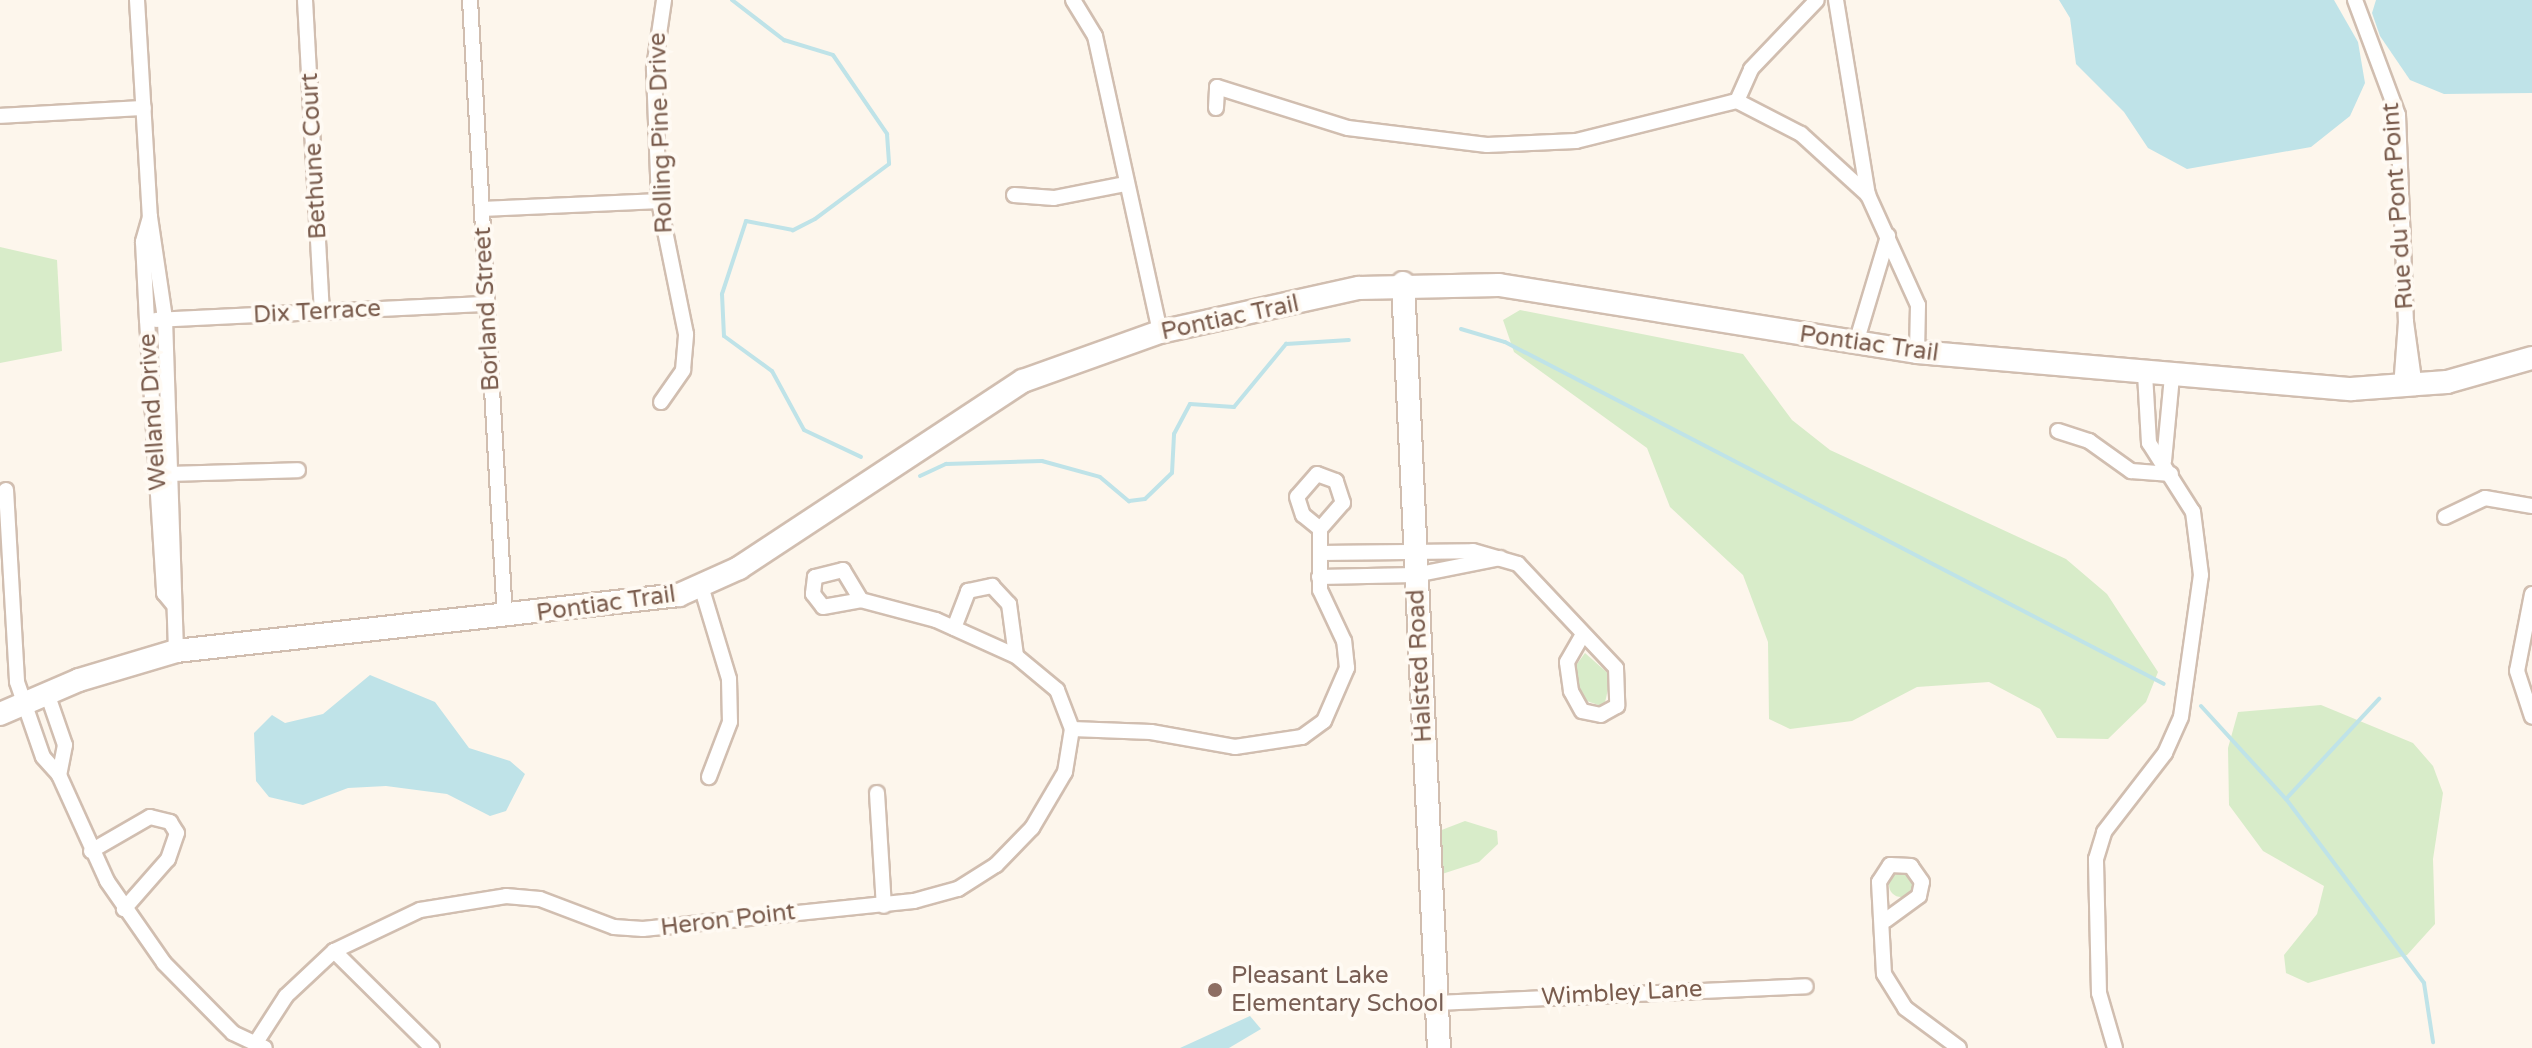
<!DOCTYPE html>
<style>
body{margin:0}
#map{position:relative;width:2532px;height:1048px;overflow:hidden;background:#fdf6ec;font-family:"Varela Round",sans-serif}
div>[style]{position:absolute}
.green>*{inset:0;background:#d8ecc9}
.round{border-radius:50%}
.water>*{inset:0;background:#bfe3e8}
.stream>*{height:4px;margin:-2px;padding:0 2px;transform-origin:2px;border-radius:2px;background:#bfe3e8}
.roads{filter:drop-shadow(2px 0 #d1beb0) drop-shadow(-2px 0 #d1beb0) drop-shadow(0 2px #d1beb0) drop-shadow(0 -2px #d1beb0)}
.street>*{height:14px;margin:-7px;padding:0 7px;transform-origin:7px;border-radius:7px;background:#fff}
.secondary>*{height:22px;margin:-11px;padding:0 11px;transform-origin:11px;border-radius:11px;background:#fff}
.dots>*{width:22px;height:22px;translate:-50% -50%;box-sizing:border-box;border:4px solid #fffaf3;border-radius:50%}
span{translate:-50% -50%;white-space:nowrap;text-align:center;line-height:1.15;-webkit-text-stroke:8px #fffaf3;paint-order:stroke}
.street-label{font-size:24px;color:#7a5c4d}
.education-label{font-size:24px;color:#785e54}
.left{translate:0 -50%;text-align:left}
</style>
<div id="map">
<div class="green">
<i style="clip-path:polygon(0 247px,57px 260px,62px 351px,0 363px)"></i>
<i style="clip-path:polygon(1520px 310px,1743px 354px,1792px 420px,1830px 450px,2066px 559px,2107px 594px,2158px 672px,2146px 702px,2108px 739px,2057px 738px,2040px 709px,1989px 682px,1917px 687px,1852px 721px,1790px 729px,1769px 719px,1768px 642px,1743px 575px,1670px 507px,1647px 448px,1514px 352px,1503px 320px)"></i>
<i style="clip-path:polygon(1585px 653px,1611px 676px,1604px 707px,1581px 699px,1574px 668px)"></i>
<i style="clip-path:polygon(2321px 705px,2413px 743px,2433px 766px,2443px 793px,2433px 859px,2435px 924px,2407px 955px,2308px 983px,2286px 973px,2284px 955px,2317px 914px,2324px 886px,2263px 851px,2229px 805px,2228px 748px,2238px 712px)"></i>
<i style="clip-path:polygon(1465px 821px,1497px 831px,1498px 844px,1479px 862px,1442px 874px,1439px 831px)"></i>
<i class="round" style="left:1889px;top:873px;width:24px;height:24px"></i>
</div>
<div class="water">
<i style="clip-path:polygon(2059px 0,2334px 0,2358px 42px,2365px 83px,2350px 116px,2311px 147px,2187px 169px,2148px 148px,2124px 112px,2076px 64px,2070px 18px)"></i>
<i style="clip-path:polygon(2376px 0,2532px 0,2532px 93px,2444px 94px,2410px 80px,2380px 36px,2372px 13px)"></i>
<i style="clip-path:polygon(370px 675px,435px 702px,469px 748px,510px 761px,525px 774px,506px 811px,490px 816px,447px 794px,386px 786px,348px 788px,303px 805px,269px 797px,256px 781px,254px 733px,272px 715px,285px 723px,323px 714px)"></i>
<i style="clip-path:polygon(1250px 1016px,1261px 1029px,1229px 1048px,1180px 1048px)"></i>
</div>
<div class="stream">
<i style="left:732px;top:0;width:66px;rotate:37.6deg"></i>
<i style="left:784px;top:40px;width:51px;rotate:17deg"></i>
<i style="left:833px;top:55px;width:96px;rotate:55.6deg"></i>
<i style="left:887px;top:134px;width:30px;rotate:86deg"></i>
<i style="left:889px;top:164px;width:92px;rotate:143.4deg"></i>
<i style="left:815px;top:219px;width:25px;rotate:153deg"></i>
<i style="left:793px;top:230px;width:48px;rotate:-169.2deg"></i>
<i style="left:746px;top:221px;width:77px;rotate:108.2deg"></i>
<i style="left:722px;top:294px;width:42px;rotate:87.3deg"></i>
<i style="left:724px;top:336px;width:59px;rotate:36.1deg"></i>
<i style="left:772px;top:371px;width:67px;rotate:61.5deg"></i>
<i style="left:804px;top:430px;width:63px;rotate:25.3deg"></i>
<i style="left:1461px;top:329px;width:46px;rotate:16.5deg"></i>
<i style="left:1505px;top:342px;width:742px;rotate:27.43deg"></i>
<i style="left:920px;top:476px;width:29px;rotate:-25deg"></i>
<i style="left:946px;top:464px;width:96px;rotate:-1.8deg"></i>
<i style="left:1042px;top:461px;width:60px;rotate:15.4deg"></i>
<i style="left:1100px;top:477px;width:38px;rotate:40deg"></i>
<i style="left:1129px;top:501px;width:16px;rotate:-7deg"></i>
<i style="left:1145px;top:499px;width:37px;rotate:-44deg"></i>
<i style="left:1172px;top:473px;width:39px;rotate:-87deg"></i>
<i style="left:1174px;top:434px;width:34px;rotate:-62deg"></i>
<i style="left:1190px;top:404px;width:44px;rotate:3.9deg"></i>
<i style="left:1234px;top:407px;width:82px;rotate:-50.5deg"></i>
<i style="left:1286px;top:344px;width:63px;rotate:-3.6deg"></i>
<i style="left:2201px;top:706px;width:126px;rotate:47.6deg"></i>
<i style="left:2286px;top:799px;width:230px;rotate:53.1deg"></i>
<i style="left:2424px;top:983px;width:60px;rotate:81.3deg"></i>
<i style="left:2286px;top:799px;width:137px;rotate:-47.1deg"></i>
</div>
<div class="roads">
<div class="street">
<i style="left:137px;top:0;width:217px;rotate:86.6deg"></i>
<i style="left:150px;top:217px;width:26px;rotate:106deg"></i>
<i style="left:143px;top:242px;width:78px;rotate:87.1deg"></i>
<i style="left:147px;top:320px;width:274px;rotate:86.4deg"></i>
<i style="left:164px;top:593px;width:14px;rotate:51deg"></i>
<i style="left:305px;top:0;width:312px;rotate:86.9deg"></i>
<i style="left:470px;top:0;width:619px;rotate:86.76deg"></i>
<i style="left:1073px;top:0;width:42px;rotate:58.6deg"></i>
<i style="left:1095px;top:36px;width:303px;rotate:77.6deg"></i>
<i style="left:1836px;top:0;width:198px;rotate:80.7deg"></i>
<i style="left:1868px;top:195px;width:121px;rotate:65.6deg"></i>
<i style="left:1918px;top:305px;width:47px;rotate:91.2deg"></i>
<i style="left:2355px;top:0;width:123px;rotate:69.5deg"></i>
<i style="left:2398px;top:115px;width:207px;rotate:87.8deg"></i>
<i style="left:1737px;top:101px;width:35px;rotate:-66deg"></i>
<i style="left:1751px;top:69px;width:95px;rotate:-46.3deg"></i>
<i style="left:1216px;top:108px;width:21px;rotate:-87deg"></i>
<i style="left:1217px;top:87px;width:137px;rotate:17.4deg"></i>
<i style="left:1348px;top:128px;width:140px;rotate:7deg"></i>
<i style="left:1487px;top:145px;width:89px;rotate:-2.6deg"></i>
<i style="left:1576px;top:141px;width:166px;rotate:-14deg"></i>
<i style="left:1737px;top:101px;width:72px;rotate:27.3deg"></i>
<i style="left:1801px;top:134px;width:91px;rotate:42.3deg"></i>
<i style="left:0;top:116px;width:144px;rotate:-3.2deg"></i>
<i style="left:1014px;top:195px;width:40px;rotate:4.3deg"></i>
<i style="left:1054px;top:198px;width:72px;rotate:-11.2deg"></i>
<i style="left:483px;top:209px;width:176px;rotate:-2.6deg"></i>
<i style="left:150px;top:217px;width:103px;rotate:81.6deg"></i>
<i style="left:165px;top:319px;width:332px;rotate:88.1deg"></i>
<i style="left:156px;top:320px;width:331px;rotate:-2.8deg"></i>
<i style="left:1856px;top:343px;width:112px;rotate:-73.3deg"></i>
<i style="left:2401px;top:388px;width:66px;rotate:-85.7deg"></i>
<i style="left:2406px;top:322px;width:66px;rotate:82.1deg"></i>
<i style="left:661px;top:402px;width:39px;rotate:-55deg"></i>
<i style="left:683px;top:370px;width:36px;rotate:-85deg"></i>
<i style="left:686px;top:334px;width:136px;rotate:-101.5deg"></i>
<i style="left:659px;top:201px;width:133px;rotate:-92.2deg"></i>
<i style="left:654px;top:68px;width:69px;rotate:-81.6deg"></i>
<i style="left:2058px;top:431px;width:33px;rotate:18deg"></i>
<i style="left:2089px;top:441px;width:52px;rotate:35.5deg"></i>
<i style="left:2131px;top:471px;width:40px;rotate:4.3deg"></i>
<i style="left:2164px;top:461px;width:84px;rotate:-84.6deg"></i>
<i style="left:167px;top:474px;width:131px;rotate:-1.7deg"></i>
<i style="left:6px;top:490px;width:192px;rotate:86.7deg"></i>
<i style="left:17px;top:682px;width:79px;rotate:70.9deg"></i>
<i style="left:43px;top:757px;width:24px;rotate:48deg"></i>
<i style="left:59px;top:775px;width:116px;rotate:65.6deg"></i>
<i style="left:107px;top:881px;width:100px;rotate:55.2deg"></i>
<i style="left:164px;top:963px;width:98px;rotate:45.4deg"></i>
<i style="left:233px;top:1033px;width:35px;rotate:25deg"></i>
<i style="left:2445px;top:517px;width:44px;rotate:-25.4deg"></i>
<i style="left:2485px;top:498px;width:48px;rotate:9.7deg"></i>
<i style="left:1320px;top:553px;width:153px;rotate:-0.7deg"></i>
<i style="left:1473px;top:551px;width:47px;rotate:16.1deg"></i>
<i style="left:1518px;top:564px;width:143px;rotate:46.7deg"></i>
<i style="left:1616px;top:668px;width:38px;rotate:88deg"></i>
<i style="left:1617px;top:706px;width:18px;rotate:151deg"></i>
<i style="left:1601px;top:715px;width:19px;rotate:-168deg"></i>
<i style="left:1582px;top:711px;width:23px;rotate:-119deg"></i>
<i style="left:1571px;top:691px;width:29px;rotate:-98deg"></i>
<i style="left:1567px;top:662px;width:30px;rotate:-60deg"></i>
<i style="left:1319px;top:577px;width:96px;rotate:-1.2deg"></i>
<i style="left:1415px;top:575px;width:87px;rotate:-11.3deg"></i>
<i style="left:701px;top:586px;width:97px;rotate:73.2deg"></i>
<i style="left:729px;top:679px;width:43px;rotate:88.7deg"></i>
<i style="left:730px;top:722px;width:59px;rotate:110.9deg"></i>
<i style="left:2532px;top:594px;width:78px;rotate:101deg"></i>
<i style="left:2517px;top:671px;width:48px;rotate:71.9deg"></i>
<i style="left:954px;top:628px;width:40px;rotate:-69deg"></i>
<i style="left:968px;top:591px;width:25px;rotate:-12deg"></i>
<i style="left:992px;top:586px;width:25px;rotate:47deg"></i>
<i style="left:1009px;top:604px;width:52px;rotate:82.3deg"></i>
<i style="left:47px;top:693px;width:55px;rotate:70.9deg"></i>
<i style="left:65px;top:745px;width:31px;rotate:101deg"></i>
<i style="left:1072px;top:729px;width:79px;rotate:2.2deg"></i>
<i style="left:1151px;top:732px;width:85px;rotate:10.1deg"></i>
<i style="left:1235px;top:747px;width:68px;rotate:-8.5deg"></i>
<i style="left:1302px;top:737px;width:27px;rotate:-36deg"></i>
<i style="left:1324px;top:721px;width:58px;rotate:-66.5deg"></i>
<i style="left:1347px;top:668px;width:27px;rotate:-96deg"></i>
<i style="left:1344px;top:641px;width:56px;rotate:-115.2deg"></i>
<i style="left:1320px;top:590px;width:61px;rotate:-90deg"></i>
<i style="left:1320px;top:529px;width:35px;rotate:-49deg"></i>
<i style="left:1343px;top:503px;width:23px;rotate:-108deg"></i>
<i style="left:1336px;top:481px;width:20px;rotate:-160deg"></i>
<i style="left:1317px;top:474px;width:30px;rotate:131deg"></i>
<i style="left:1297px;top:497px;width:19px;rotate:72deg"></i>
<i style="left:1303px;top:515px;width:22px;rotate:39deg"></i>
<i style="left:877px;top:793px;width:113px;rotate:86.5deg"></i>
<i style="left:91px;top:851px;width:68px;rotate:-30deg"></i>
<i style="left:150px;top:817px;width:21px;rotate:14deg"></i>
<i style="left:170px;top:822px;width:13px;rotate:58deg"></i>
<i style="left:177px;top:833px;width:28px;rotate:109deg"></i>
<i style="left:168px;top:859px;width:67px;rotate:131.3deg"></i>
<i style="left:1886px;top:920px;width:41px;rotate:-36deg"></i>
<i style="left:1919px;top:896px;width:14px;rotate:-78deg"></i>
<i style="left:1922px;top:882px;width:19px;rotate:-125deg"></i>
<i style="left:1911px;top:866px;width:21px;rotate:-177deg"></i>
<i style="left:1890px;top:865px;width:20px;rotate:123deg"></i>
<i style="left:1879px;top:882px;width:92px;rotate:86.9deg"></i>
<i style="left:1884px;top:974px;width:40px;rotate:58deg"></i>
<i style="left:1905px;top:1008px;width:67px;rotate:36.5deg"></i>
<i style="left:334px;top:951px;width:138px;rotate:44.7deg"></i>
<i style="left:1438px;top:1003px;width:368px;rotate:-2.6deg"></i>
<i style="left:255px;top:1044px;width:57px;rotate:-57.1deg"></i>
<i style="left:286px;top:996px;width:66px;rotate:-43.2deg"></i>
<i style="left:334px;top:951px;width:95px;rotate:-25.5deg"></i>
<i style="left:420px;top:910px;width:87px;rotate:-9.2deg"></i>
<i style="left:506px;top:896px;width:34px;rotate:5deg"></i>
<i style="left:540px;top:899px;width:79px;rotate:20.7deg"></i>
<i style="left:614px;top:927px;width:29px;rotate:4deg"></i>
<i style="left:643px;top:929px;width:272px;rotate:-5.9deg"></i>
<i style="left:914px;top:901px;width:46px;rotate:-15.3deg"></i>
<i style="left:958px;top:889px;width:45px;rotate:-32.3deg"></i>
<i style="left:996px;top:865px;width:52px;rotate:-45.8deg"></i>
<i style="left:1032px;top:828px;width:65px;rotate:-59.5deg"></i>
<i style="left:1065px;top:772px;width:44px;rotate:-80.8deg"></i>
<i style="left:1072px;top:729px;width:42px;rotate:-111deg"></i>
<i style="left:1057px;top:690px;width:53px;rotate:-140.3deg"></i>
<i style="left:1016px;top:656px;width:88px;rotate:-155.8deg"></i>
<i style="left:936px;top:620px;width:78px;rotate:-165.1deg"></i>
<i style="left:861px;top:600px;width:35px;rotate:-121deg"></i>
<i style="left:843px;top:570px;width:29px;rotate:166deg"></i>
<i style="left:815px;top:577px;width:17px;rotate:97deg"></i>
<i style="left:813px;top:594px;width:16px;rotate:52deg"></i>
<i style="left:823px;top:607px;width:39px;rotate:-10deg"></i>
<i style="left:2115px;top:1048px;width:57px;rotate:-106.2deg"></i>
<i style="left:2099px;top:993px;width:134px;rotate:-91.3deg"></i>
<i style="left:2096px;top:859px;width:28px;rotate:-73deg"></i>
<i style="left:2104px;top:832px;width:100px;rotate:-52.3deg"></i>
<i style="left:2165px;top:753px;width:39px;rotate:-66deg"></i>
<i style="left:2181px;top:717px;width:143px;rotate:-82deg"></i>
<i style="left:2201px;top:575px;width:64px;rotate:-97.2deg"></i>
<i style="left:2193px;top:512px;width:82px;rotate:-122.5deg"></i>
<i style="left:2149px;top:443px;width:69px;rotate:-93.3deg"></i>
</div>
<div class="secondary">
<i style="left:1403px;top:283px;width:766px;rotate:87.31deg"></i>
<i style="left:0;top:714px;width:86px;rotate:-23.3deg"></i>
<i style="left:79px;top:680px;width:101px;rotate:-16.6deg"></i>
<i style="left:176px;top:651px;width:506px;rotate:-6.35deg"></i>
<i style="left:679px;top:595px;width:66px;rotate:-24.2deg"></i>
<i style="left:739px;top:568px;width:340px;rotate:-33.4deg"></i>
<i style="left:1023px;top:381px;width:145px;rotate:-19.7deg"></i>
<i style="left:1160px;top:332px;width:204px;rotate:-12.5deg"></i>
<i style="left:1359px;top:288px;width:140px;rotate:-1.2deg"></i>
<i style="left:1499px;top:285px;width:423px;rotate:9.1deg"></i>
<i style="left:1917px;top:352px;width:436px;rotate:4.9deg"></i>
<i style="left:2351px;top:389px;width:96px;rotate:-4.2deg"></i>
<i style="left:2447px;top:382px;width:88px;rotate:-15.8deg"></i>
</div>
</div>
<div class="dots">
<i style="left:1215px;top:990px;background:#8d6e63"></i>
</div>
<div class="street-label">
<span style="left:661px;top:133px;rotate:-92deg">Rolling Pine Drive</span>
<span style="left:314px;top:156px;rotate:-93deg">Bethune Court</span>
<span style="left:2398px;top:206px;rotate:-94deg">Rue du Pont Point</span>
<span style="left:487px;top:309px;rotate:-93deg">Borland Street</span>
<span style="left:317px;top:312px;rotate:-3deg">Dix Terrace</span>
<span style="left:1230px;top:318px;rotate:-12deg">Pontiac Trail</span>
<span style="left:1869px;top:344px;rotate:8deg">Pontiac Trail</span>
<span style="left:153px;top:412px;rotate:-94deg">Welland Drive</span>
<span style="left:606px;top:604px;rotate:-8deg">Pontiac Trail</span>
<span style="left:1420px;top:666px;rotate:-93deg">Halsted Road</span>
<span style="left:728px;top:920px;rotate:-7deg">Heron Point</span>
<span style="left:1622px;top:993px;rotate:-3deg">Wimbley Lane</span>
</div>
<div class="education-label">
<span class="left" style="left:1231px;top:990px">Pleasant Lake<br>Elementary School</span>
</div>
</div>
